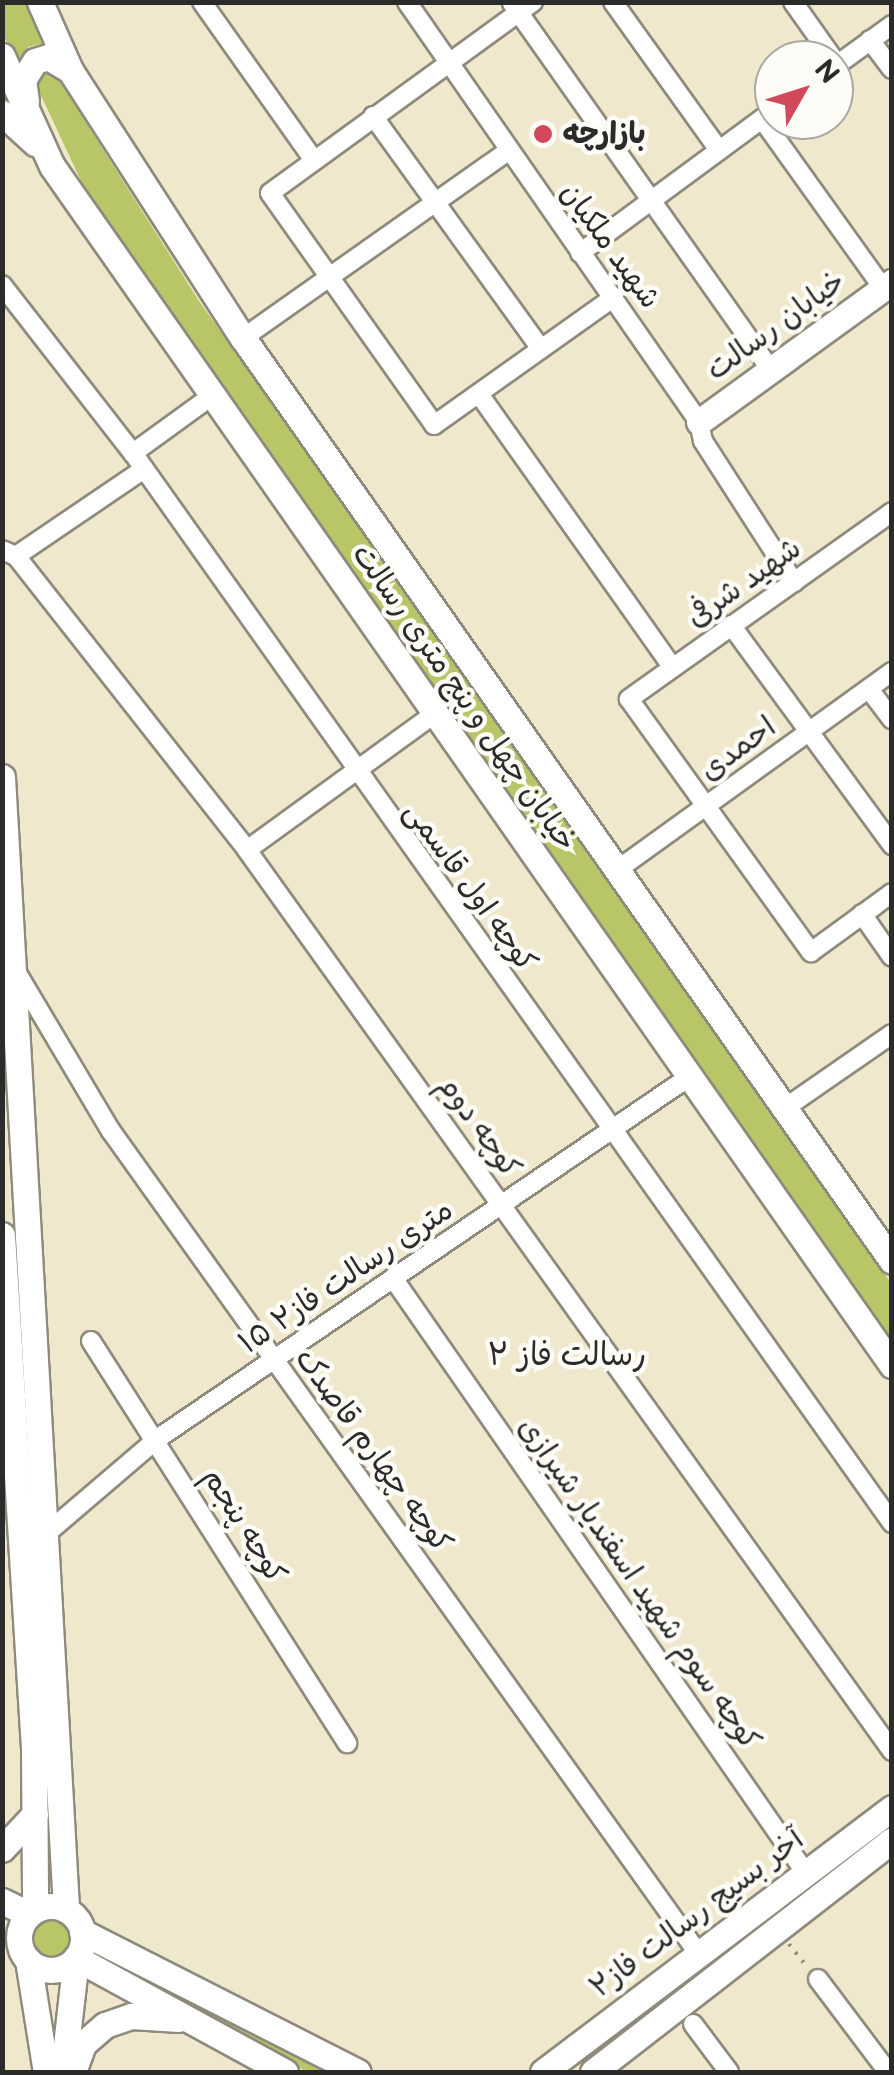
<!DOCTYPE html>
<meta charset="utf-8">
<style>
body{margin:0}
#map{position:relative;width:894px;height:2075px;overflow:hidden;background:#f0e8cd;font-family:"Balsamiq Sans","Playpen Sans Arabic",sans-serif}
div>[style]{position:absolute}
.green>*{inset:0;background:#b8c668}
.round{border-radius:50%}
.path>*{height:4px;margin-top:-2px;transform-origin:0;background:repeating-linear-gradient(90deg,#8e8a7c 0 2.5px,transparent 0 10.5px)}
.roads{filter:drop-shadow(2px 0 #8e8a7c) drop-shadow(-2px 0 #8e8a7c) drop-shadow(0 2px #8e8a7c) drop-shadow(0 -2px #8e8a7c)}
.street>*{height:18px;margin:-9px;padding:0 9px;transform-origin:9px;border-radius:9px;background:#fff}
.secondary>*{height:25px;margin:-12.5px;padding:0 12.5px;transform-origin:12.5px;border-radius:12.5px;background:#fff}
.secondary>.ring{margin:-12.5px;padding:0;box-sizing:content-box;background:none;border:25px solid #fff;border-radius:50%}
.dots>*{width:28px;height:28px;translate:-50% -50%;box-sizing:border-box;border:5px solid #fdfcf7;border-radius:50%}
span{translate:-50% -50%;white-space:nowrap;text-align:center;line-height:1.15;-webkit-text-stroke:9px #fdfcf7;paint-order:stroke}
.poi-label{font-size:30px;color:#2b2b2b;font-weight:700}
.left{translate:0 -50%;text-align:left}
.street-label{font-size:30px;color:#2b2b2b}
.neighbourhood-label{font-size:32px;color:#2b2b2b}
.frame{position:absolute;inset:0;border:5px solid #2b2b2b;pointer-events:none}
.north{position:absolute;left:754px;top:40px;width:100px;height:100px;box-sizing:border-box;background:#fdfcf7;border:2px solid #a9a8a5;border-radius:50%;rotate:51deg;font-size:28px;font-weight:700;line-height:40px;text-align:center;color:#2b2b2b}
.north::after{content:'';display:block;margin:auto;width:35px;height:45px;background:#d1495b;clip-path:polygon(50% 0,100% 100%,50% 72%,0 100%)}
</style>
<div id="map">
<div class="green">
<i style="clip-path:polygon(2px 3px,27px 3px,45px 43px,28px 47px,15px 64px,3px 34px)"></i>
<i style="clip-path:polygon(52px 69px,199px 301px,891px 1283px,891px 1345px,136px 271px,82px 183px,38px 89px,38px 72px)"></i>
<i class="round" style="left:22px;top:1909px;width:56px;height:56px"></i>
<i style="clip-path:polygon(135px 1972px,336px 2072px,307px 2072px,134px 1979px)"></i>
</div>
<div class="path">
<i style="left:789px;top:1944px;width:31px;rotate:52deg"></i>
</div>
<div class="roads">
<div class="street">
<i style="left:202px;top:2px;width:194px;rotate:54.7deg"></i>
<i style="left:407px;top:2px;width:512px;rotate:55.19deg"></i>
<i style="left:699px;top:422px;width:19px;rotate:78deg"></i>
<i style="left:703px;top:441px;width:168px;rotate:57.2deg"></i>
<i style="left:533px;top:2px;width:325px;rotate:144deg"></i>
<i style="left:270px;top:193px;width:284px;rotate:54.7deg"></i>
<i style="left:434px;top:425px;width:221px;rotate:-35.4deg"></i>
<i style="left:613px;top:2px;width:182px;rotate:54.4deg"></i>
<i style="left:793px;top:2px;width:76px;rotate:54.6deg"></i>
<i style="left:512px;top:3px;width:448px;rotate:54.8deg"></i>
<i style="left:870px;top:40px;width:36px;rotate:53deg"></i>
<i style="left:834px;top:67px;width:72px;rotate:-35.9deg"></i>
<i style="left:373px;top:116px;width:287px;rotate:54.2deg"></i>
<i style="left:762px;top:119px;width:208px;rotate:54.4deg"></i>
<i style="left:580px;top:253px;width:241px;rotate:-36.4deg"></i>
<i style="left:2px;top:285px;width:213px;rotate:52.1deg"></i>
<i style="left:133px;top:453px;width:1312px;rotate:54.65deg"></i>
<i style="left:243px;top:338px;width:324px;rotate:-35.2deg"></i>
<i style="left:479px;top:394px;width:334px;rotate:54.7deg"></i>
<i style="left:133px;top:453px;width:95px;rotate:-36deg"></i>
<i style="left:892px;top:512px;width:323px;rotate:144.6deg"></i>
<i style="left:629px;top:699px;width:312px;rotate:54.3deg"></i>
<i style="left:811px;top:952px;width:100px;rotate:-36.1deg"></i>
<i style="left:2px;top:550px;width:15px;rotate:23deg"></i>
<i style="left:16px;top:556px;width:374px;rotate:51.8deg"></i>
<i style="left:247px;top:850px;width:1108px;rotate:54.4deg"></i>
<i style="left:16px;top:556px;width:155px;rotate:-34.2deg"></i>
<i style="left:731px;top:625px;width:273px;rotate:53.8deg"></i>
<i style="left:869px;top:689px;width:38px;rotate:53deg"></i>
<i style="left:247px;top:850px;width:236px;rotate:-36deg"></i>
<i style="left:617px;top:870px;width:339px;rotate:-35.8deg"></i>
<i style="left:862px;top:914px;width:52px;rotate:55.1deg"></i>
<i style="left:17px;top:973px;width:184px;rotate:59.3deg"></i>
<i style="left:111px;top:1131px;width:1010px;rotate:54.47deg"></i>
<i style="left:785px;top:1108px;width:130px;rotate:-34.7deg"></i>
<i style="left:393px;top:1278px;width:723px;rotate:55.25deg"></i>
<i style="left:91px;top:1341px;width:477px;rotate:57.5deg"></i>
<i style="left:47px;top:1533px;width:145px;rotate:-40.5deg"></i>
<i style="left:157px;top:1439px;width:640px;rotate:-34.24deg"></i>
<i style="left:818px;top:1979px;width:116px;rotate:53deg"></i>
<i style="left:693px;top:2024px;width:60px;rotate:53.1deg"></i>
</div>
<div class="secondary">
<i style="left:40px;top:2px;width:74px;rotate:66.2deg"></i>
<i style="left:70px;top:70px;width:319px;rotate:57.2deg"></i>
<i style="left:243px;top:338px;width:1128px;rotate:54.89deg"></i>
<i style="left:2px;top:56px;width:121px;rotate:65.6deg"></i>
<i style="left:52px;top:166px;width:1464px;rotate:54.99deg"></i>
<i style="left:26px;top:101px;width:21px;rotate:-98deg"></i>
<i style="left:23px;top:80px;width:22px;rotate:-58deg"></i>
<i style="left:35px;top:61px;width:14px;rotate:-17deg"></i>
<i style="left:48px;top:57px;width:26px;rotate:31deg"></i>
<i style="left:2px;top:113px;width:45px;rotate:42.3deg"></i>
<i style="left:699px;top:422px;width:238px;rotate:-36deg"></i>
<i style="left:2px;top:777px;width:1134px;rotate:86.76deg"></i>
<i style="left:2px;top:1235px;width:514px;rotate:86.43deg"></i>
<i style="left:34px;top:1748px;width:161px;rotate:89.6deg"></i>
<i style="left:2px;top:1849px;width:48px;rotate:-46.7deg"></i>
<i style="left:2px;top:1901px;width:30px;rotate:26deg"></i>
<i class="ring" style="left:19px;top:1906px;width:39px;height:39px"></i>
<i style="left:82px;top:1932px;width:309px;rotate:26.9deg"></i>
<i style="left:28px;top:1960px;width:113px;rotate:80.9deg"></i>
<i style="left:63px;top:2072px;width:115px;rotate:-83.5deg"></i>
<i style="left:76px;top:1958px;width:238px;rotate:28.6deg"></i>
<i style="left:73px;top:2072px;width:30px;rotate:-70deg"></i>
<i style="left:83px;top:2044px;width:29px;rotate:-41deg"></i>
<i style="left:105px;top:2025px;width:28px;rotate:-19deg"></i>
<i style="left:131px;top:2016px;width:48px;rotate:3.6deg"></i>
<i style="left:543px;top:2072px;width:438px;rotate:-37.1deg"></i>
<i style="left:593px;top:2072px;width:378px;rotate:-37.8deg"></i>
</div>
</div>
<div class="dots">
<i style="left:543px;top:134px;background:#d1495b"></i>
</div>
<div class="poi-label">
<span class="left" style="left:563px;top:134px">بازارچه</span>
</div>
<div class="street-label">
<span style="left:610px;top:246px;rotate:54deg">شهید ملکیان</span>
<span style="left:776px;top:326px;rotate:-36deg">خیابان رسالت</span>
<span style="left:744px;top:583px;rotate:-35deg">شهید شرفی</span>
<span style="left:464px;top:698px;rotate:55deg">خیابان چهل و پنج متری رسالت</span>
<span style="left:738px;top:749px;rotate:-36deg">احمدی</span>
<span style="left:470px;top:887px;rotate:54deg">کوچه اول قاسمی</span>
<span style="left:479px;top:1127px;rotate:54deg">کوچه دوم</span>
<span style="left:346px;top:1277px;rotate:-34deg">۱۵ متری رسالت فاز۲</span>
<span style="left:373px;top:1451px;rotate:54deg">کوچه چهارم قاصدک</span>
<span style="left:244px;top:1526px;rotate:58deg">کوچه پنجم</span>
<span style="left:639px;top:1584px;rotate:55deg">کوچه سوم شهید اسفندیار شیرازی</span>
<span style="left:697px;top:1914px;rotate:-37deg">آخر بسیج رسالت فاز۲</span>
</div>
<div class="neighbourhood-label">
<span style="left:567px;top:1356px">رسالت فاز ۲</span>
</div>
<div class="frame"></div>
<div class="north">N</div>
</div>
